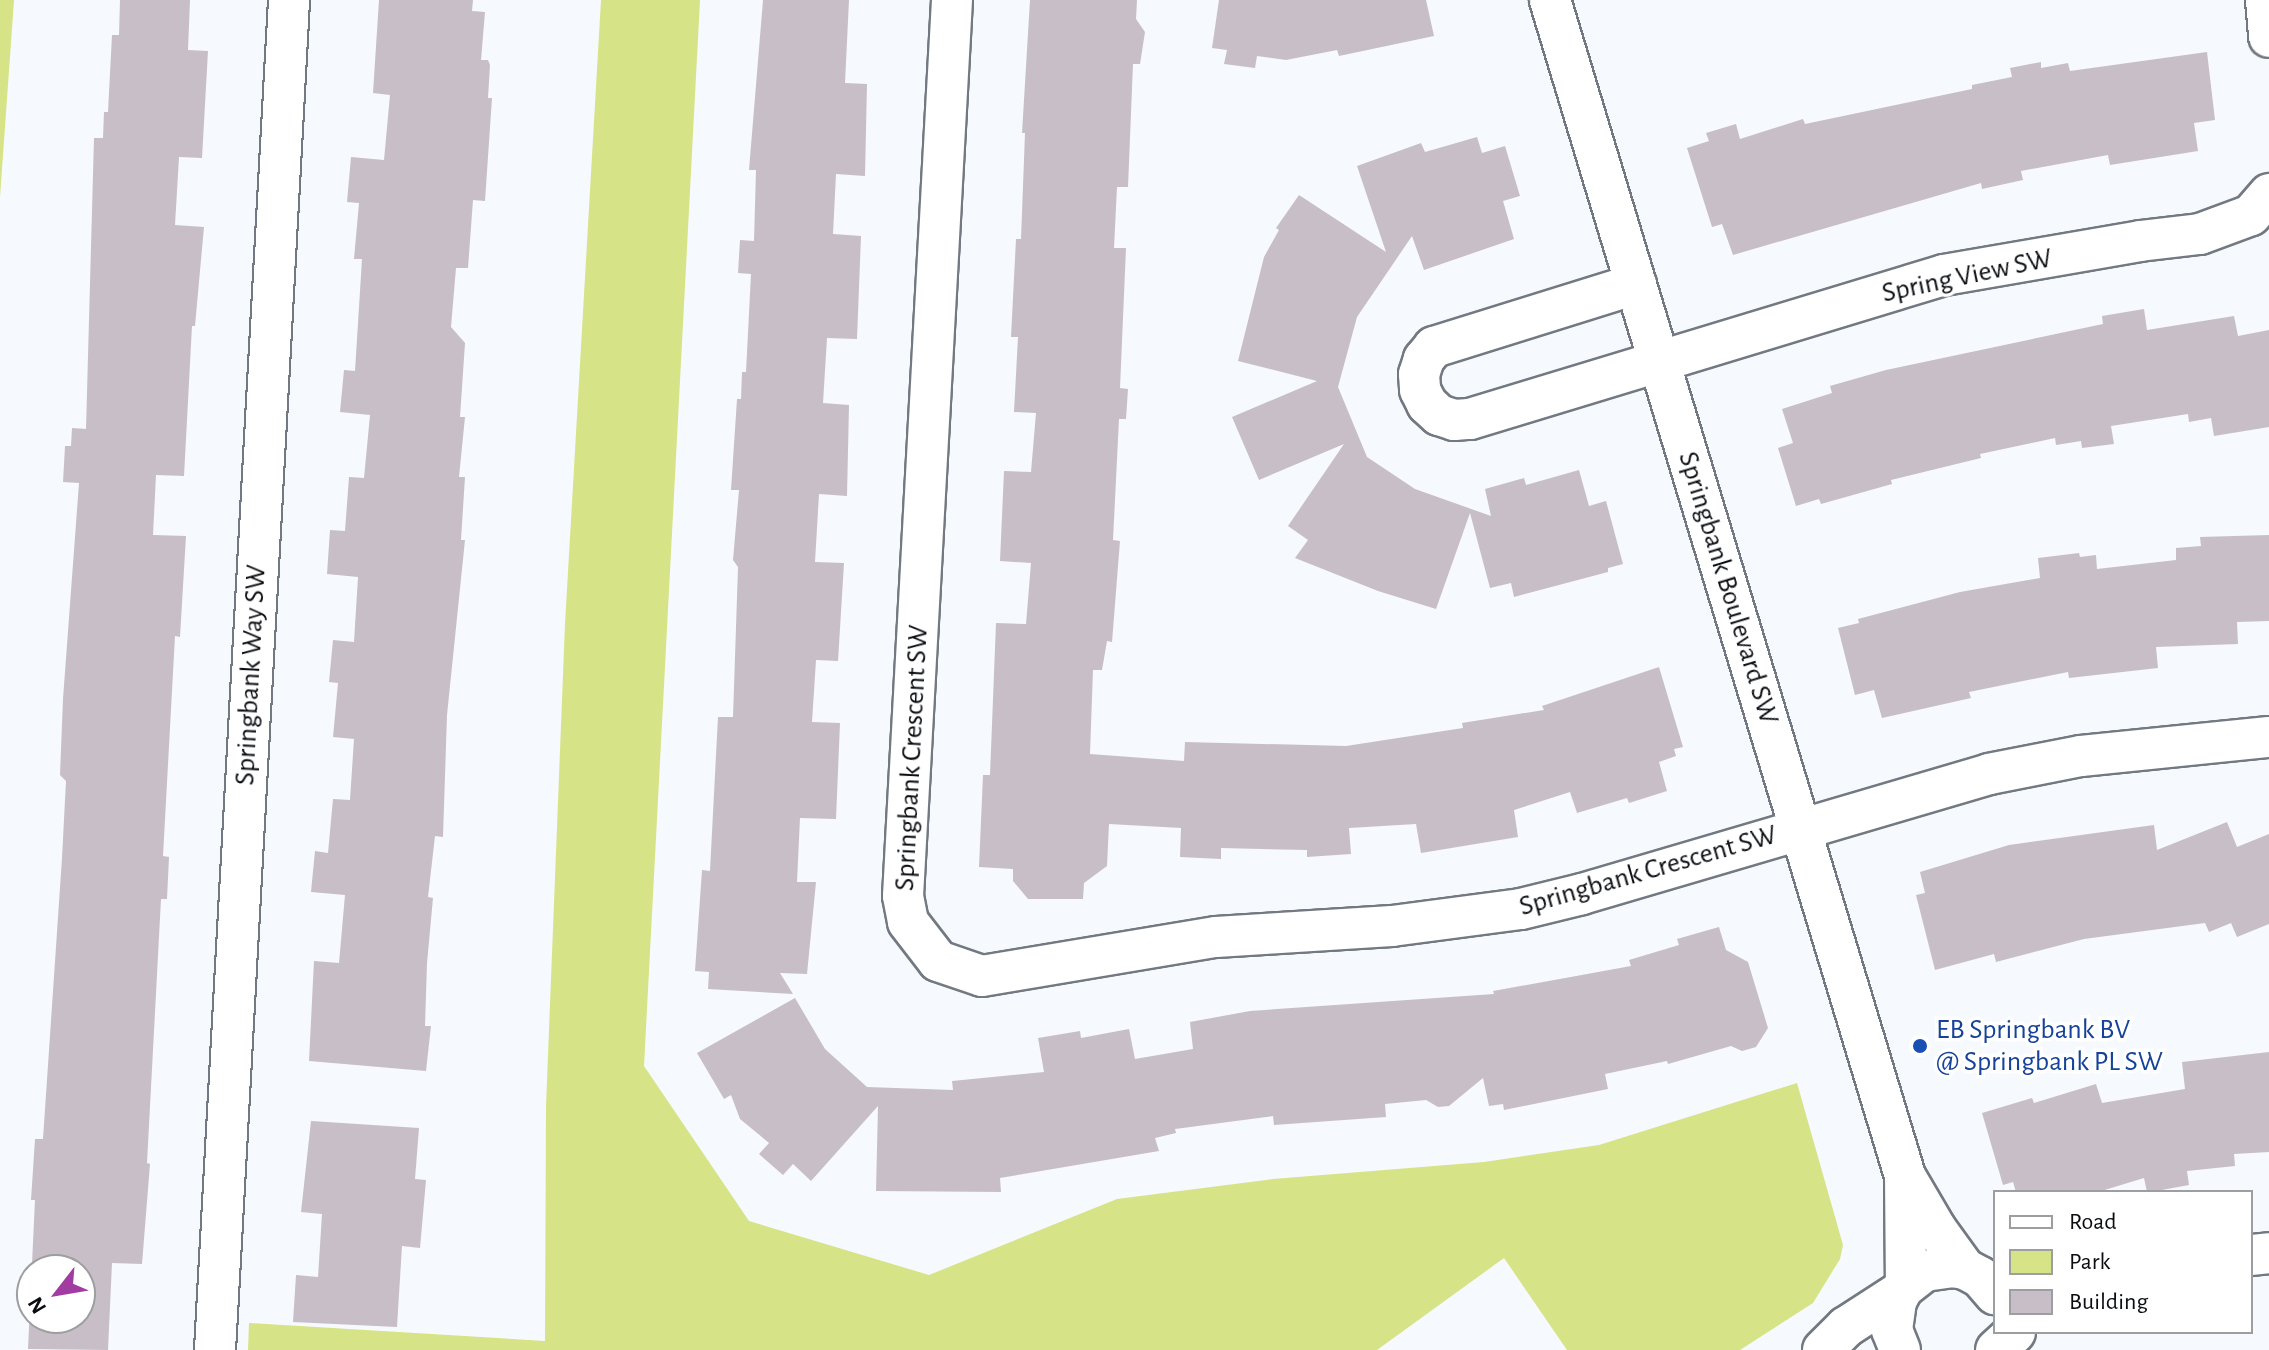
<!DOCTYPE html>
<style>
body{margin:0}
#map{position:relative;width:2269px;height:1350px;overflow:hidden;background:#f6f9fd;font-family:"Alegreya Sans",sans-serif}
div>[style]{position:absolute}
.green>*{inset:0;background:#d6e386}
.building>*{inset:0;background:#c8bec7}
.roads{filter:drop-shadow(2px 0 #737982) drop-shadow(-2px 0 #737982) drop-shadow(0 2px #737982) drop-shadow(0 -2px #737982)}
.minor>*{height:40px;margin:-20px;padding:0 20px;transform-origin:20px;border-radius:20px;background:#fff}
.dots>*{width:22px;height:22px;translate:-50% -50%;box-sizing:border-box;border:4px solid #fff;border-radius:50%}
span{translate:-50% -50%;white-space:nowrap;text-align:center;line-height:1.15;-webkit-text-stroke:7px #fff;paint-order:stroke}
.street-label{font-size:28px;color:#0b0d11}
.transit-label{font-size:28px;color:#164399}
.left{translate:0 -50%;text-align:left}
.legend{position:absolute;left:1993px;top:1190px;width:260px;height:144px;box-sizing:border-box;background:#fff;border:2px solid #9d9ea0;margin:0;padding:10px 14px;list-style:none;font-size:24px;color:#0b0d11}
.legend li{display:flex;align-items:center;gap:16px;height:40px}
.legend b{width:40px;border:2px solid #9d9ea0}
.north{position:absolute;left:16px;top:1254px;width:80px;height:80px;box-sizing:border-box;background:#fff;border:2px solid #9d9ea0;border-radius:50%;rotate:239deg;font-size:22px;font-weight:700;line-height:32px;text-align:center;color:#0b0d11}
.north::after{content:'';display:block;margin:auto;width:28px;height:36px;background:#a13ca0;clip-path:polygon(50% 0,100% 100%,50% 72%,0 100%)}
</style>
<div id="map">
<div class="green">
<i style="clip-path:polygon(0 0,14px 0,0 197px)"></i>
<i style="clip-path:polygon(601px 0,700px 0,644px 1066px,749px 1221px,929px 1275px,1117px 1199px,1273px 1179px,1484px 1162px,1599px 1145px,1797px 1083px,1843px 1245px,1840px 1259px,1813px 1303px,1740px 1350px,1567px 1350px,1504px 1258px,1377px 1350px,248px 1350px,249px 1323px,545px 1341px,546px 1106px,565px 624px)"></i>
</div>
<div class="building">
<i style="clip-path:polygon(evenodd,120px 0,190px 0,188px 50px,208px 51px,202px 158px,179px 157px,175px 225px,204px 227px,195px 326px,192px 326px,184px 476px,156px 475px,153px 535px,186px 536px,180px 637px,175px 636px,163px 856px,169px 857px,167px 899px,161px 899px,147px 1163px,150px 1164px,142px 1264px,112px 1263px,108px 1350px,28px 1349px,35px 1200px,31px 1200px,35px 1139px,43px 1139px,62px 858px,66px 781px,60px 775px,63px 699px,79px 483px,63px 482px,65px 446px,71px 446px,72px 428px,86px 429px,94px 138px,103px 138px,104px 112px,108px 112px,112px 35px,119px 35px,120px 0,32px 1270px,80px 1270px,80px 1318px,32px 1318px,32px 1270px)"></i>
<i style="clip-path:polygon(379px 0,473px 0,472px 11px,485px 12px,481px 60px,488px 60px,490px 65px,488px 98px,492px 98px,485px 201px,473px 200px,468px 268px,456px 268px,451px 327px,465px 343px,460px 417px,465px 417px,459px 477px,465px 477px,461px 540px,465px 540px,447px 715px,443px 837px,435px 836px,428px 897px,433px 898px,427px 963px,425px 1026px,431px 1026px,426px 1071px,309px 1061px,314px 961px,339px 963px,345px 895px,311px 892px,315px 851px,328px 853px,333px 799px,350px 800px,354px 739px,333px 737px,338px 683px,329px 682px,333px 640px,354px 642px,358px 577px,327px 574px,330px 530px,345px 531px,349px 477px,364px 478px,370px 415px,340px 412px,344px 370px,355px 371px,362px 259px,354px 259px,359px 203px,347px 202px,351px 157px,384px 160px,390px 95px,373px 93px)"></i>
<i style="clip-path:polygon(763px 0,849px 0,845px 83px,867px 84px,865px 176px,836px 174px,833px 234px,861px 236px,857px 339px,827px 338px,823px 403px,849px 405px,847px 496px,819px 494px,815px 562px,844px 563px,838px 661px,816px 660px,812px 722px,840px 723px,836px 819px,800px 818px,797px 882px,816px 882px,807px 974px,780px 973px,793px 994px,708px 989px,709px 972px,695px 971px,702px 870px,710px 871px,718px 717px,733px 717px,738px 567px,733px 560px,739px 490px,731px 490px,737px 399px,741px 399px,742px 372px,746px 372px,751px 274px,738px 273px,740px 240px,754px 241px,756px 170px,749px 170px)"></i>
<i style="clip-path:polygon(1030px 0,1137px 0,1136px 19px,1145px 32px,1140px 64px,1133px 64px,1128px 187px,1117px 187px,1114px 248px,1126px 248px,1120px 388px,1128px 389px,1126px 419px,1119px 419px,1113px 540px,1120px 541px,1112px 642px,1107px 641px,1102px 670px,1093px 670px,1090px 754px,1184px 761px,1185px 742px,1346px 746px,1463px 728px,1462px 723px,1544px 710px,1542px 706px,1659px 667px,1683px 747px,1674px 749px,1676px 756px,1659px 762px,1667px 791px,1629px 803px,1627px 798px,1577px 813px,1570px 792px,1514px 810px,1518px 837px,1421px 853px,1416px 824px,1349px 828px,1351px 854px,1307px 857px,1307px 850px,1221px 848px,1221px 859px,1180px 857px,1181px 828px,1109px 824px,1107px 866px,1084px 883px,1083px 899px,1028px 899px,1013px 881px,1013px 869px,979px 867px,983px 775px,990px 775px,996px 623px,1026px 624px,1031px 563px,1000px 561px,1004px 471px,1031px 472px,1036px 413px,1014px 412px,1018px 337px,1011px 337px,1016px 239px,1021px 239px,1025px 133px,1022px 133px)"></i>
<i style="clip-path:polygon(1219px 0,1426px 0,1434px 36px,1339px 56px,1337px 50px,1286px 60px,1257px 56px,1255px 68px,1224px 64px,1227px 50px,1212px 48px)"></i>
<i style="clip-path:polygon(2207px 52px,2215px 120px,2194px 123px,2198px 151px,2110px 165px,2108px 155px,2021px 171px,2023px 180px,1982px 189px,1981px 183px,1733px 255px,1722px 224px,1712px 227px,1687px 148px,1709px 141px,1706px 133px,1736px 124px,1740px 139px,1803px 119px,1805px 124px,1972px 89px,1972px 85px,2012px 77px,2010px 68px,2041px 62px,2041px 68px,2068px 63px,2070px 71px)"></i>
<i style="clip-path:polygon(1477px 137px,1482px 153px,1505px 146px,1520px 196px,1503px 201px,1514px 239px,1424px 270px,1412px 236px,1357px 317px,1338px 387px,1367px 457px,1415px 489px,1491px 516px,1485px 489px,1524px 478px,1526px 485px,1579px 470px,1589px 506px,1606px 501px,1623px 564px,1608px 568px,1608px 572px,1514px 597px,1511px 583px,1490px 588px,1470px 513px,1436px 609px,1378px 591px,1295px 558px,1308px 540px,1288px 526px,1344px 444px,1259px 480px,1232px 417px,1317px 381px,1238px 361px,1264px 257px,1279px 230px,1276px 228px,1299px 195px,1386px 252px,1357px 166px,1421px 143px,1425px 152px)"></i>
<i style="clip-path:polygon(2144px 309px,2147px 330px,2234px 316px,2238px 336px,2269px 330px,2269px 427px,2214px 436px,2211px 418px,2189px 422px,2188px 414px,2111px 426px,2114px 444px,2082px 448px,2081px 441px,2056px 445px,2055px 438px,1980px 454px,1981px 458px,1891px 480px,1892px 484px,1821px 504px,1819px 499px,1796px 506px,1778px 448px,1793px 443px,1782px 409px,1832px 393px,1830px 386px,1886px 370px,2103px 324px,2102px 316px)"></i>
<i style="clip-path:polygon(2269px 535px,2269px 621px,2237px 622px,2238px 644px,2156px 647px,2158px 668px,2069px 678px,2068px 672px,1969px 692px,1971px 698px,1882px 718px,1874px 690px,1855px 695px,1838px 628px,1859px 623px,1858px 619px,1960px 592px,2040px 578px,2038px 558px,2079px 553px,2080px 557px,2096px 555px,2097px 569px,2176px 560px,2176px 548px,2201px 546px,2200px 537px)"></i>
<i style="clip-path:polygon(2227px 822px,2237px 847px,2269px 834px,2269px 924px,2237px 937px,2231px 923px,2209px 932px,2205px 923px,2084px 939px,1996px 962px,1994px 954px,1935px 970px,1916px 895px,1925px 893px,1920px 872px,2009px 845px,2154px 825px,2157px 850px)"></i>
<i style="clip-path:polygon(1719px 927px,1726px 950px,1748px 962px,1768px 1028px,1756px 1047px,1742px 1051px,1731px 1046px,1668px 1064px,1667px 1061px,1605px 1074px,1608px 1089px,1504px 1110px,1503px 1104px,1489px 1106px,1483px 1078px,1449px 1106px,1438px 1107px,1426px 1100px,1385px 1104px,1386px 1117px,1274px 1125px,1273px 1116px,1175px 1129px,1176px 1133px,1155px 1138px,1159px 1151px,1000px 1178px,1001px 1192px,876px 1191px,878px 1106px,811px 1181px,793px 1164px,783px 1175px,759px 1154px,769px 1143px,740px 1119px,731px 1095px,724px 1099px,697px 1053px,795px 998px,825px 1049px,867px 1087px,953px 1090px,952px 1081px,1044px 1072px,1038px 1038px,1080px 1031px,1081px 1038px,1129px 1029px,1135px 1059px,1193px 1049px,1190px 1022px,1250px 1011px,1494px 994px,1493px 991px,1631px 966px,1629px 960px,1679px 945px,1677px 939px)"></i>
<i style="clip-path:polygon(2269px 1052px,2269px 1152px,2234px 1154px,2235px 1166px,2187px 1171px,2189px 1185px,2151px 1192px,2147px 1192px,2144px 1178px,2098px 1192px,2016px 1192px,2013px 1182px,2003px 1185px,1982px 1113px,2032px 1098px,2034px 1103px,2096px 1084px,2102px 1103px,2185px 1089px,2182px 1062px)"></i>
<i style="clip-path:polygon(311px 1121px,419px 1128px,415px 1179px,426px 1180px,420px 1248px,402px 1246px,397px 1327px,293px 1322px,296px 1275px,318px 1277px,322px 1214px,301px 1212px)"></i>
</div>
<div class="roads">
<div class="minor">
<i style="left:952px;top:0;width:897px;rotate:93.13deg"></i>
<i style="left:903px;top:896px;width:26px;rotate:79deg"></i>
<i style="left:908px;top:922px;width:49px;rotate:52.4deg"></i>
<i style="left:938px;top:961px;width:46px;rotate:18.8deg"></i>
<i style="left:982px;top:976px;width:237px;rotate:-9.5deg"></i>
<i style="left:1216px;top:937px;width:176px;rotate:-3.6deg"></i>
<i style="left:1392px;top:926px;width:130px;rotate:-7.5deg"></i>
<i style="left:1521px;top:909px;width:63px;rotate:-13.8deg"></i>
<i style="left:1582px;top:894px;width:424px;rotate:-16.4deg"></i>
<i style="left:1989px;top:774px;width:94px;rotate:-11.1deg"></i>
<i style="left:2081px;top:756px;width:189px;rotate:-5.8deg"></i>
<i style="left:1550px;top:0;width:1228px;rotate:73.2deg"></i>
<i style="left:1905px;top:1176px;width:61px;rotate:59.7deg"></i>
<i style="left:1936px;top:1229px;width:49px;rotate:54.1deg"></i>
<i style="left:2266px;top:0;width:37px;rotate:85deg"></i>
<i style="left:1636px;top:284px;width:212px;rotate:162.7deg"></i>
<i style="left:1434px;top:347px;width:16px;rotate:130deg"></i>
<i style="left:1424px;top:359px;width:16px;rotate:108deg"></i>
<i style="left:1419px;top:374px;width:16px;rotate:86deg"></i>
<i style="left:1420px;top:390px;width:16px;rotate:63deg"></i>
<i style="left:1427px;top:404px;width:16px;rotate:43deg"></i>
<i style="left:1439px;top:415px;width:16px;rotate:18deg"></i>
<i style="left:1454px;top:420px;width:16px;rotate:-4deg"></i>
<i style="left:1470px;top:419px;width:495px;rotate:-16.9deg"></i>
<i style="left:1944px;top:275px;width:199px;rotate:-9.8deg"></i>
<i style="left:2140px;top:241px;width:60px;rotate:-6.7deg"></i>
<i style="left:2200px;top:234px;width:54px;rotate:-20.4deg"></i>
<i style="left:2251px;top:215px;width:28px;rotate:-49deg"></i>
<i style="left:1905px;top:1176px;width:109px;rotate:89.5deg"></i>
<i style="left:2251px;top:1255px;width:18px;rotate:-6deg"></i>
<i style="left:215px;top:1350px;width:1352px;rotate:-86.86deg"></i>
<i style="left:1823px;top:1350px;width:33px;rotate:-45deg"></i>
<i style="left:1846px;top:1327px;width:64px;rotate:-32.9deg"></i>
<i style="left:1900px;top:1350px;width:22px;rotate:-112deg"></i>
<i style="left:1892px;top:1330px;width:29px;rotate:-82deg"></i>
<i style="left:1896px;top:1301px;width:15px;rotate:-62deg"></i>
<i style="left:1903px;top:1288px;width:28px;rotate:-38deg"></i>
<i style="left:1925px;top:1271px;width:27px;rotate:-8deg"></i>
<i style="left:1952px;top:1267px;width:13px;rotate:9deg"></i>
<i style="left:1965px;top:1269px;width:17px;rotate:28deg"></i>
<i style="left:1980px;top:1277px;width:23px;rotate:49deg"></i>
<i style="left:1996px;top:1350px;width:26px;rotate:-43deg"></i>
</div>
</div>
<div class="dots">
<i style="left:1920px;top:1046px;background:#1a4fb4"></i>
</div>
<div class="street-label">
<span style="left:1967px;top:276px;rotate:-12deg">Spring View SW</span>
<span style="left:1728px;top:588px;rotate:73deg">Springbank Boulevard SW</span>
<span style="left:251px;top:675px;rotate:-87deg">Springbank Way SW</span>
<span style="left:912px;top:758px;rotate:-87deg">Springbank Crescent SW</span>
<span style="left:1648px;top:871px;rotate:-16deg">Springbank Crescent SW</span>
</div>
<div class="transit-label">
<span class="left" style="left:1936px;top:1046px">EB Springbank BV<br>@ Springbank PL SW</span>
</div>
<ul class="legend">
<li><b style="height:10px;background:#fff"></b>Road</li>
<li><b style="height:22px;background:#d6e386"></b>Park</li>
<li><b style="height:22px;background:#c8bec7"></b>Building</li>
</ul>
<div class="north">N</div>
</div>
